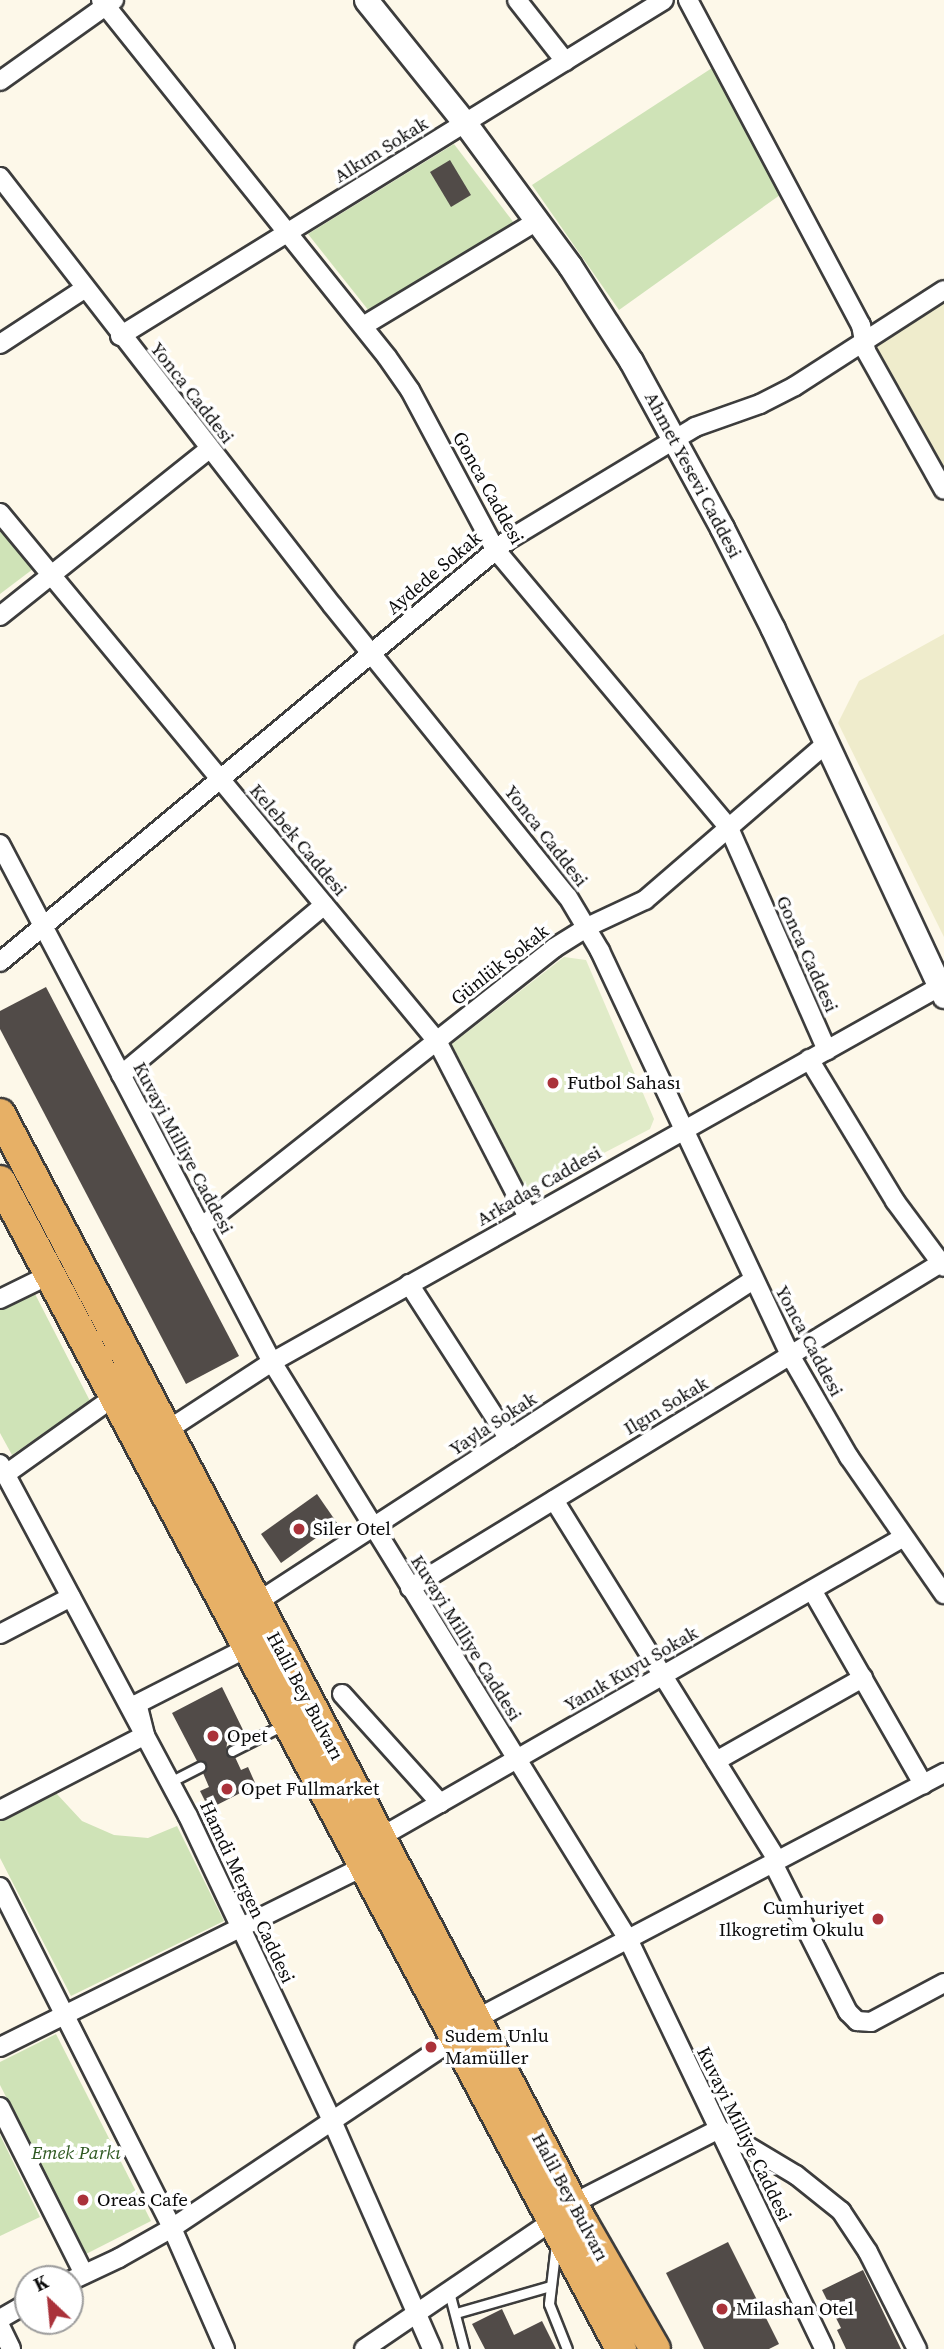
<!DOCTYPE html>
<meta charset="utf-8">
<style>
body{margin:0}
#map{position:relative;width:944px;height:2349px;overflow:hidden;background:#fdf8e9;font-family:"Source Serif 4",serif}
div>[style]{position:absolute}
.farmland>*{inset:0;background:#efeccc}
.green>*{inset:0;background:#cfe3b7}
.pitch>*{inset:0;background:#e0ebc8}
.building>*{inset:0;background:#514b48}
.roads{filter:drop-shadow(2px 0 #3d3d3d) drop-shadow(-2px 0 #3d3d3d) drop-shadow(0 2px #3d3d3d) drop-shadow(0 -2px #3d3d3d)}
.service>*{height:9px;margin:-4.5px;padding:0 4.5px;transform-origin:4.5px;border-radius:4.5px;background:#fff}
.minor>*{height:18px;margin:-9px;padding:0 9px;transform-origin:9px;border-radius:9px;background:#fff}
.tertiary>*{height:23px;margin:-11.5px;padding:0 11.5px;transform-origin:11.5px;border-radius:11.5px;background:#fff}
.trunk>*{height:30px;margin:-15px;padding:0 15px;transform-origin:15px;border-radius:15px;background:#e7b066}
.dots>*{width:19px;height:19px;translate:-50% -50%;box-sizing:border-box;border:4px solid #fff;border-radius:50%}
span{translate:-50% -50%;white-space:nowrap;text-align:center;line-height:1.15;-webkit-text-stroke:7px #fff;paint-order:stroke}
.street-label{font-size:19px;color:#0a0a0a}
.poi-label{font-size:19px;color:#0a0a0a}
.left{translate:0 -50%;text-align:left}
.right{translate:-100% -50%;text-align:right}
.park-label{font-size:19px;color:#2f5922;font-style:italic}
.north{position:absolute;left:14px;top:2265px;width:70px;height:70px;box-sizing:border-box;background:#fff;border:2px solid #9d9d9d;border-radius:50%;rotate:334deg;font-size:19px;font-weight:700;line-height:28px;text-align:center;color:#0a0a0a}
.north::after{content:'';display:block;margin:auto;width:24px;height:32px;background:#aa323a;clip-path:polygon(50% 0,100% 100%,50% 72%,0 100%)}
</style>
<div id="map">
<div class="farmland">
<i style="clip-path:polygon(944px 301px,944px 474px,873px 347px)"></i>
<i style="clip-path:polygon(944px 634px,944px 937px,838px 723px,859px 681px)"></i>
</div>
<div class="green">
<i style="clip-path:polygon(712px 68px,780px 195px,619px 310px,532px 185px)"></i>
<i style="clip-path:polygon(454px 144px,514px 223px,369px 311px,308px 234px)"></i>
<i style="clip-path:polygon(0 530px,33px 569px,0 594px)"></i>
<i style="clip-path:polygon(34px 1292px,90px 1401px,12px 1455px,0 1433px,0 1309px)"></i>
<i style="clip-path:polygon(56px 1793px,82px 1821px,114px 1835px,148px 1838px,177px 1826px,224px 1921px,71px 1996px,0 1858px,0 1821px)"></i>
<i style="clip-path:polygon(56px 2034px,151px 2221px,86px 2254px,0 2085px,0 2062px)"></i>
<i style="clip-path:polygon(0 2135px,40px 2217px,0 2236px)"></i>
</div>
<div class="pitch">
<i style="clip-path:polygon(564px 957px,586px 960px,654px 1119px,650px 1129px,525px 1194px,448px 1047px)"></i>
</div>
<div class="building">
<i style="clip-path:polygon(450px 160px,471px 195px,451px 207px,430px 172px)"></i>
<i style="clip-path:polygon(46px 987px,239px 1356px,186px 1384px,0 1029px,0 1011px)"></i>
<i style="clip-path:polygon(317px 1494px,337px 1523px,281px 1563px,261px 1534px)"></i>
<i style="clip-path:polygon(222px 1687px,245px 1734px,227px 1743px,226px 1754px,235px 1757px,241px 1770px,248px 1767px,256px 1785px,209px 1809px,200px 1791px,209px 1787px,203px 1773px,206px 1765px,197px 1761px,172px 1713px)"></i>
<i style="clip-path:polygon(728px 2242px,779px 2344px,769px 2349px,704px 2349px,666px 2273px)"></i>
<i style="clip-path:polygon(863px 2270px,901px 2349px,846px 2349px,837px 2330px,841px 2328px,822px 2290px)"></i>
<i style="clip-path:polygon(502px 2309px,514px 2335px,542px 2321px,556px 2349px,485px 2349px,472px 2324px)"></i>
</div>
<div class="roads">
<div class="service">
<i style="left:232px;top:1751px;width:57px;rotate:-27deg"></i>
<i style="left:170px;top:1782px;width:34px;rotate:-27deg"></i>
<i style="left:556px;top:2244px;width:60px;rotate:96.7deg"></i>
<i style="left:549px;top:2304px;width:48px;rotate:68.2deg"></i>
<i style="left:449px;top:2292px;width:59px;rotate:75.3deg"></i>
<i style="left:456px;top:2313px;width:98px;rotate:-16deg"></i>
</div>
<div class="minor">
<i style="left:101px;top:0;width:457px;rotate:51.3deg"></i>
<i style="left:387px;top:357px;width:40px;rotate:55.1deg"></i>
<i style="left:410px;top:390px;width:180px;rotate:61.9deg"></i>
<i style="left:495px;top:549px;width:364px;rotate:50deg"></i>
<i style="left:729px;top:828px;width:243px;rotate:66.2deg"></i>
<i style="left:517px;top:0;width:78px;rotate:51.8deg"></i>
<i style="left:688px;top:0;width:368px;rotate:62deg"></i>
<i style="left:861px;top:325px;width:26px;rotate:79deg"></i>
<i style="left:866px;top:351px;width:159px;rotate:60.7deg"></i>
<i style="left:0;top:81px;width:140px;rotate:-35.4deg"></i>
<i style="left:0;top:177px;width:542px;rotate:52.2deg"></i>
<i style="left:332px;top:605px;width:375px;rotate:51.1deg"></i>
<i style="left:568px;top:897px;width:63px;rotate:59.3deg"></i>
<i style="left:600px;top:951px;width:446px;rotate:64.8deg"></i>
<i style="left:790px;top:1355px;width:118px;rotate:60deg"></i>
<i style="left:849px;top:1457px;width:167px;rotate:55.3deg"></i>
<i style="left:363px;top:326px;width:203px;rotate:-31.1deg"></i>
<i style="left:120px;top:336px;width:639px;rotate:-31.7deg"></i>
<i style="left:0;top:344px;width:100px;rotate:-33.2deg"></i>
<i style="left:0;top:513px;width:685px;rotate:50.39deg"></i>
<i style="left:437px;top:1041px;width:198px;rotate:62.7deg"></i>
<i style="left:0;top:616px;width:268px;rotate:-38.6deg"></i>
<i style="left:0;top:844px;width:585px;rotate:62.3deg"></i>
<i style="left:272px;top:1362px;width:678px;rotate:58.33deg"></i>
<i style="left:628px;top:1939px;width:454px;rotate:64.4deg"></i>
<i style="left:0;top:962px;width:660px;rotate:-39.72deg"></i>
<i style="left:508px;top:540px;width:218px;rotate:-31.1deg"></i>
<i style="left:695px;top:427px;width:69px;rotate:-19.5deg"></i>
<i style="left:760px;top:404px;width:39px;rotate:-27deg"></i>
<i style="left:795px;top:386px;width:177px;rotate:-32.8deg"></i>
<i style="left:809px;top:1059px;width:166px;rotate:58.8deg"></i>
<i style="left:895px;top:1201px;width:82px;rotate:53.4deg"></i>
<i style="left:121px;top:1075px;width:265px;rotate:-39.9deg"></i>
<i style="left:201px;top:1227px;width:450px;rotate:-38.3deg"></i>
<i style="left:554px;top:948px;width:39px;rotate:-32deg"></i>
<i style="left:587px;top:927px;width:64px;rotate:-25deg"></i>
<i style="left:645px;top:900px;width:240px;rotate:-40.8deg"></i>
<i style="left:409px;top:1284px;width:184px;rotate:57.2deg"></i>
<i style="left:0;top:1299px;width:55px;rotate:-26.1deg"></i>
<i style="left:166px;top:1431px;width:126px;rotate:-33.1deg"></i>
<i style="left:272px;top:1362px;width:765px;rotate:-29.35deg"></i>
<i style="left:0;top:1464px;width:399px;rotate:61.9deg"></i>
<i style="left:188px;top:1816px;width:340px;rotate:64.7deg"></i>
<i style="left:333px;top:2123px;width:247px;rotate:66.3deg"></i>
<i style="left:6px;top:1474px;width:133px;rotate:-35.5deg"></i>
<i style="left:554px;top:1500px;width:423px;rotate:58.2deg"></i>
<i style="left:410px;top:1588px;width:626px;rotate:-31.48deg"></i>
<i style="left:812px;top:1590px;width:224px;rotate:60.2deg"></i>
<i style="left:256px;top:1603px;width:593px;rotate:-33.02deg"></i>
<i style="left:0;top:1634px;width:80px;rotate:-27.5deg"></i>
<i style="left:342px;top:1694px;width:147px;rotate:48deg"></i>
<i style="left:716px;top:1761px;width:169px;rotate:-29.5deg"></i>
<i style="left:0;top:1810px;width:163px;rotate:-27.3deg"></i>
<i style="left:145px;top:1735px;width:32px;rotate:-104deg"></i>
<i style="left:137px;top:1704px;width:123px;rotate:-27deg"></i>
<i style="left:379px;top:1838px;width:605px;rotate:-29.83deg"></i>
<i style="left:773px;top:1863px;width:167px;rotate:63.3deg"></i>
<i style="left:848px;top:2012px;width:13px;rotate:45deg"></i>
<i style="left:857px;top:2021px;width:14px;rotate:4deg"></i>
<i style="left:871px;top:2022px;width:83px;rotate:-28.1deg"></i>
<i style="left:0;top:1887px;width:382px;rotate:63.2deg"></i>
<i style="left:172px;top:2228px;width:132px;rotate:66.3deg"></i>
<i style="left:476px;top:2019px;width:529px;rotate:-27.73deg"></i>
<i style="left:0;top:2047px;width:405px;rotate:-26.4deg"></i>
<i style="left:0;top:2107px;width:187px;rotate:63.3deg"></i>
<i style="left:572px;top:2204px;width:165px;rotate:-27deg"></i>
<i style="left:719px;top:2129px;width:90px;rotate:30.9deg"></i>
<i style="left:796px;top:2175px;width:58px;rotate:38.7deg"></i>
<i style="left:841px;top:2211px;width:49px;rotate:56.6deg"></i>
<i style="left:868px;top:2252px;width:109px;rotate:63.2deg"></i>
<i style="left:70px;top:2281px;width:54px;rotate:-25.1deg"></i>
<i style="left:119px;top:2258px;width:61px;rotate:-29.5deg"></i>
<i style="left:172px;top:2228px;width:339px;rotate:-33.8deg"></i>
<i style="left:0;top:2319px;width:32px;rotate:-30deg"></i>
<i style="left:0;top:2326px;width:25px;rotate:64deg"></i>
<i style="left:364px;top:2349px;width:226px;rotate:-34.2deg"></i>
</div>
<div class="tertiary">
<i style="left:366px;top:0;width:158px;rotate:51.2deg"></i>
<i style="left:465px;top:123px;width:177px;rotate:53.7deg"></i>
<i style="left:570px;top:266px;width:113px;rotate:57.3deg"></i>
<i style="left:631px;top:361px;width:190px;rotate:61.4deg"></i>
<i style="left:722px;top:528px;width:113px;rotate:63.2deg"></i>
<i style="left:773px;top:629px;width:405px;rotate:65deg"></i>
</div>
<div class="trunk">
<i style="left:0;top:1114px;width:1252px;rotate:62.29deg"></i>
<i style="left:582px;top:2222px;width:146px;rotate:60.1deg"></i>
<i style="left:0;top:1181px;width:1323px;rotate:62deg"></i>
</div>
</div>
<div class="dots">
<i style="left:553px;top:1083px;background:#aa323a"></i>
<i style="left:299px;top:1529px;background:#aa323a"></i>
<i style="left:213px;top:1736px;background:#aa323a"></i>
<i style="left:227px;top:1789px;background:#aa323a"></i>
<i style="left:878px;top:1919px;background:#aa323a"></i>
<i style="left:431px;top:2047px;background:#aa323a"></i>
<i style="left:83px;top:2200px;background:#aa323a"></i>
<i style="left:722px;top:2309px;background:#aa323a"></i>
</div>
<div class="street-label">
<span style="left:381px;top:150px;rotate:-32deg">Alkım Sokak</span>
<span style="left:192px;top:393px;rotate:52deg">Yonca Caddesi</span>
<span style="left:693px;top:475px;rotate:62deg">Ahmet Yesevi Caddesi</span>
<span style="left:488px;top:488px;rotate:61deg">Gonca Caddesi</span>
<span style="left:434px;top:573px;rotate:-40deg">Aydede Sokak</span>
<span style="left:546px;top:836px;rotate:52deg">Yonca Caddesi</span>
<span style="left:298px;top:840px;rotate:50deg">Kelebek Caddesi</span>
<span style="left:807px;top:954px;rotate:66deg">Gonca Caddesi</span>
<span style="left:500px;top:965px;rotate:-38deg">Günlük Sokak</span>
<span style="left:183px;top:1148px;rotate:62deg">Kuvayi Milliye Caddesi</span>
<span style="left:539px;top:1186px;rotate:-30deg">Arkadaş Caddesi</span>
<span style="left:809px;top:1341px;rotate:62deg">Yonca Caddesi</span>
<span style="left:666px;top:1406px;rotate:-31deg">Ilgın Sokak</span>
<span style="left:493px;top:1424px;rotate:-33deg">Yayla Sokak</span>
<span style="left:466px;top:1638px;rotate:58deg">Kuvayi Milliye Caddesi</span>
<span style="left:631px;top:1669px;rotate:-30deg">Yanık Kuyu Sokak</span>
<span style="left:305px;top:1696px;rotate:62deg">Halil Bey Bulvarı</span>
<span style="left:247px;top:1892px;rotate:65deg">Hamdi Mergen Caddesi</span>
<span style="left:744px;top:2134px;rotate:64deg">Kuvayi Milliye Caddesi</span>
<span style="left:570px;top:2197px;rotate:62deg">Halil Bey Bulvarı</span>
</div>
<div class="poi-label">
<span class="left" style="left:567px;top:1083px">Futbol Sahası</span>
<span class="left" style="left:313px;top:1529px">Siler Otel</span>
<span class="left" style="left:227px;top:1736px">Opet</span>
<span class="left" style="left:241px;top:1789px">Opet Fullmarket</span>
<span class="right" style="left:864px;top:1919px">Cumhuriyet<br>Ilkogretim Okulu</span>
<span class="left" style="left:445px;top:2047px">Sudem Unlu<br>Mamüller</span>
<span class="left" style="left:97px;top:2200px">Oreas Cafe</span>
<span class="left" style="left:736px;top:2309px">Milashan Otel</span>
</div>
<div class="park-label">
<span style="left:76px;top:2153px">Emek Parkı</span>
</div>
<div class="north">K</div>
</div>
